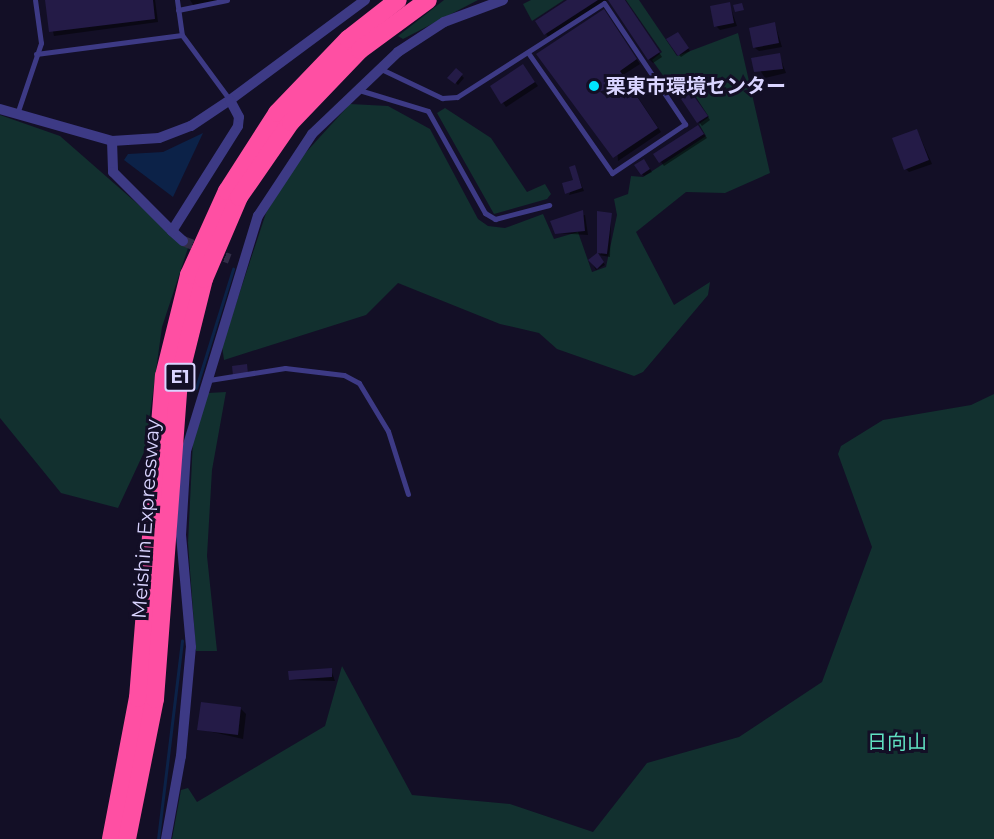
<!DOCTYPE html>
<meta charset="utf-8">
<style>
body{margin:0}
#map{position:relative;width:994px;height:839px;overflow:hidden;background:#130f26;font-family:Montserrat,"Noto Sans JP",sans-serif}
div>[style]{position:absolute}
.green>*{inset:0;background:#12302f}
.water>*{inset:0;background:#0c2248}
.shadow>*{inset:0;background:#0007}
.stream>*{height:3px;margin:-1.5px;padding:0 1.5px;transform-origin:1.5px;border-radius:1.5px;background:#0c2248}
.building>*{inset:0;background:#241b47}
.minor-tunnel>*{height:10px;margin-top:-5px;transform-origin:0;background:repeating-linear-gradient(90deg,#312d47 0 10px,transparent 0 15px)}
.service>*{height:5px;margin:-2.5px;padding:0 2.5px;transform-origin:2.5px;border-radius:2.5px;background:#3d3a85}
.minor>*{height:10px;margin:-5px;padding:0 5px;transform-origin:5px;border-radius:5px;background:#3d3a85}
.motorway>*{height:18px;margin:-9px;padding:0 9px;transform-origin:9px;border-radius:9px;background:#ff4fa3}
.dots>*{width:16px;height:16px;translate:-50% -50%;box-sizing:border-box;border:3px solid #130f26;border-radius:50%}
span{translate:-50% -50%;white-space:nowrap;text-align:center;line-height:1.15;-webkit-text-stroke:6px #130f26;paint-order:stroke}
.shield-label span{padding:2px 4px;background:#130f26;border:2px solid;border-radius:4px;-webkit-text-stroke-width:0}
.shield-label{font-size:18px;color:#d9d4ff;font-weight:700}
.poi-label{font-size:20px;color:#d9d4ff;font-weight:700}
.left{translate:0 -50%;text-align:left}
.street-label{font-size:20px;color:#d9d4ff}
.park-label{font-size:20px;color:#5fe0c0}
</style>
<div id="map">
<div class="green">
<i style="clip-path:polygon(444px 0,478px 0,403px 39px,398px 36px)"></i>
<i style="clip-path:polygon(531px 0,564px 0,532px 21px,523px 4px)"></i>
<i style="clip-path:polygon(626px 0,639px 0,677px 56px,738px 33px,770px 173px,725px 193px,686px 192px,636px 232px,674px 305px,710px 282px,708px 295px,643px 372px,634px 376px,557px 349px,539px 333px,500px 324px,398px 283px,366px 315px,224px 360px,222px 346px,266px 213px,298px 161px,350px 104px,388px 106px,430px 129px,478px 219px,488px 226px,505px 228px,543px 214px,554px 239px,578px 232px,592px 272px,606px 267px,617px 215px,614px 199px,628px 194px,631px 176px,643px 177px,706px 136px,699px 124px,709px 117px,692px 91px,679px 98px,652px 60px,662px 52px)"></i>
<i style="clip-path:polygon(445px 108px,491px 138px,527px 192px,545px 184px,551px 194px,547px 199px,494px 214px,437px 113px)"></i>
<i style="clip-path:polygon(0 115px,60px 136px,188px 248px,162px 327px,145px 450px,118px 508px,61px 493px,0 418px)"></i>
<i style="clip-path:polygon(226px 392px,212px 470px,207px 556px,217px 651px,196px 651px,188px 543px,193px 440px,208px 393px)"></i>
<i style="clip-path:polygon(994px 394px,994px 839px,172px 839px,181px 790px,188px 788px,197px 802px,325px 726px,342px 666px,412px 795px,510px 804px,593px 832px,647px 763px,739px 737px,822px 682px,872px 547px,838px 454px,841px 446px,883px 420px,971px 405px)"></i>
</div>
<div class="water">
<i style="clip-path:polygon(203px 133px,173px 197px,124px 160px,128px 154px,163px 152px)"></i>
</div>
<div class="shadow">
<i style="clip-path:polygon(46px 0,155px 0,158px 22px,54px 36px)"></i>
<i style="clip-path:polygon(190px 0,222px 0,194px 6px)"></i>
<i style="clip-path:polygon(569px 0,607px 0,549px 38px,537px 21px)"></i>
<i style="clip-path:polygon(610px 0,625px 0,662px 57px,653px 63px,649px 59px)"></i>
<i style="clip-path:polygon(729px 3px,737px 26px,720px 30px,716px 26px)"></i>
<i style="clip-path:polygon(607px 15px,640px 64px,623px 75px,661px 132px,618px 161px)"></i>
<i style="clip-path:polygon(775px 24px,782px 47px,759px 51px,755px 48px)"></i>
<i style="clip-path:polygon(680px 36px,690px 51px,681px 57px,679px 55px)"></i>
<i style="clip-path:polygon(779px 55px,786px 73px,765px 78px,753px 59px)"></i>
<i style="clip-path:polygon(523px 66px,538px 86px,506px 107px,492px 87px)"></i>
<i style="clip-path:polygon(456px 70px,464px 78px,458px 85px,450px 77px)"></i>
<i style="clip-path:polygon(695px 98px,710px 120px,702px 126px,699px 122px)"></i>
<i style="clip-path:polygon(698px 127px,707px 138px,664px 166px,655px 154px)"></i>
<i style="clip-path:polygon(917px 130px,932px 164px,909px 172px,906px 169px)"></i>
<i style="clip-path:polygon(646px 163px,652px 172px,644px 176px,642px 174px)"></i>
<i style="clip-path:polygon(574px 167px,584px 191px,569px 195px,575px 181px)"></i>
<i style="clip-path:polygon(611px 214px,610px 257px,599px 255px,605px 265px,596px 270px,590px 260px,601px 254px)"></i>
<i style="clip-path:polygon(585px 215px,588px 235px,556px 233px,552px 222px)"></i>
<i style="clip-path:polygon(331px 670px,335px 681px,290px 680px)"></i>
<i style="clip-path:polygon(241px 709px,246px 714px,243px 739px,199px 729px)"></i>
</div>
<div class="stream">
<i style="left:196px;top:388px;width:125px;rotate:-72.7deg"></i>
<i style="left:158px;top:839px;width:200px;rotate:-83.1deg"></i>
</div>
<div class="building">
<i style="clip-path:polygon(45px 0,153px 0,155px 19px,49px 32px)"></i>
<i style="clip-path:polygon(567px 0,598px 0,544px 35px,535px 21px)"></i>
<i style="clip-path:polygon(608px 0,625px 0,660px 52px,648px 60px)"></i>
<i style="clip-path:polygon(730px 2px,734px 23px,714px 27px,710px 6px)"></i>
<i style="clip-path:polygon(742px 3px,744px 10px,735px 12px,733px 5px)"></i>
<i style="clip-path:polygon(604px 9px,637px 59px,620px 71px,658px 128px,613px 158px,536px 54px)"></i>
<i style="clip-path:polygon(775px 22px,779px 43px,753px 48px,749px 28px)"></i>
<i style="clip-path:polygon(678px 32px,689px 48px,678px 56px,666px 39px)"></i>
<i style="clip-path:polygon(780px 53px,783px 69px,754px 72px,751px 58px)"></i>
<i style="clip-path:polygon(523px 64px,535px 82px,501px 104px,490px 86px)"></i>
<i style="clip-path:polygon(456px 68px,463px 74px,455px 84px,447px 78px)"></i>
<i style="clip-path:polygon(691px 92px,708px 116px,697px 123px,681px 99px)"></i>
<i style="clip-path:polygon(698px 125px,704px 134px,659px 163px,653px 154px)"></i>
<i style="clip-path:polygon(917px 129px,929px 160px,904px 170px,892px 138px)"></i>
<i style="clip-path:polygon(644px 159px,650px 169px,641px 175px,634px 165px)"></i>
<i style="clip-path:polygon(575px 165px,582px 188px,565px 194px,562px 183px,573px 180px,569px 167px)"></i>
<i style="clip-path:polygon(583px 210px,585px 231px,555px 234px,550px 221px)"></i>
<i style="clip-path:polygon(597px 211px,612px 213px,607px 254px,598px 253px,604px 262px,597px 269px,588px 260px,597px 253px)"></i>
<i style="clip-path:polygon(247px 364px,248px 374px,233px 376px,232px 366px)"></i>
<i style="clip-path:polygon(332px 668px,332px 677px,289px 680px,288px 671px)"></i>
<i style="clip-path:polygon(201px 702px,241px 707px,238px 735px,197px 730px)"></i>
</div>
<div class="minor-tunnel">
<i style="left:183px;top:241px;width:50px;rotate:21deg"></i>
</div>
<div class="service">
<i style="left:177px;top:0;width:35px;rotate:82deg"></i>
<i style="left:182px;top:35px;width:81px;rotate:53.6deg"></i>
<i style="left:178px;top:10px;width:50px;rotate:-11.5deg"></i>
<i style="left:36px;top:54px;width:147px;rotate:-7.4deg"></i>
<i style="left:381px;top:69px;width:68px;rotate:25.4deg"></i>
<i style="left:442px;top:98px;width:15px;rotate:-4deg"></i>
<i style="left:457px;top:97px;width:174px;rotate:-32.6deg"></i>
<i style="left:604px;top:3px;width:146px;rotate:56.2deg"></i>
<i style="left:685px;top:124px;width:88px;rotate:146.1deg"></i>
<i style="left:612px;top:173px;width:145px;rotate:-124.9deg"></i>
<i style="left:359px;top:90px;width:72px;rotate:16.9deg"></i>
<i style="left:428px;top:111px;width:117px;rotate:60.8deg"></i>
<i style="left:485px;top:213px;width:12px;rotate:31deg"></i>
<i style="left:495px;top:219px;width:56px;rotate:-14.5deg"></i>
<i style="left:17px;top:114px;width:75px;rotate:-71.3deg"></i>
<i style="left:41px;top:43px;width:43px;rotate:-97.9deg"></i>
<i style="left:209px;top:380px;width:77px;rotate:-9deg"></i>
<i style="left:285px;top:368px;width:59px;rotate:6.8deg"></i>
<i style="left:344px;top:375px;width:17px;rotate:28deg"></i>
<i style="left:359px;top:383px;width:56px;rotate:58.9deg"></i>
<i style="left:388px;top:431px;width:66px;rotate:72.4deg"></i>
</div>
<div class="minor">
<i style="left:0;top:109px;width:116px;rotate:15.9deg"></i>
<i style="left:112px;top:141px;width:47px;rotate:-3.7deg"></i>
<i style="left:159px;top:138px;width:34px;rotate:-21deg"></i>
<i style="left:191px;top:126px;width:47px;rotate:-33.7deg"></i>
<i style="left:230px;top:100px;width:168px;rotate:-36.5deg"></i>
<i style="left:112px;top:141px;width:31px;rotate:88deg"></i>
<i style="left:113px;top:172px;width:83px;rotate:45deg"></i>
<i style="left:183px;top:241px;width:15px;rotate:-138deg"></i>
<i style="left:172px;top:231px;width:124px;rotate:-57.8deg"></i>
<i style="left:238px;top:126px;width:9px;rotate:-84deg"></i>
<i style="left:239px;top:117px;width:19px;rotate:-118deg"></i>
<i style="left:166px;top:839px;width:84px;rotate:-79.8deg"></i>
<i style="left:181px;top:756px;width:109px;rotate:-84.8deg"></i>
<i style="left:191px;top:647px;width:112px;rotate:-95.1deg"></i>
<i style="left:181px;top:535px;width:84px;rotate:-86.6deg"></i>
<i style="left:186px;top:451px;width:246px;rotate:-73deg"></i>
<i style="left:258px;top:216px;width:98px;rotate:-56.6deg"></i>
<i style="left:312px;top:134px;width:119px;rotate:-43.6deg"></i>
<i style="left:398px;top:52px;width:55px;rotate:-33.1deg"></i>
<i style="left:444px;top:22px;width:63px;rotate:-20.4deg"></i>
</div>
<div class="motorway">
<i style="left:111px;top:839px;width:144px;rotate:-79.2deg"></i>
<i style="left:138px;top:698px;width:323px;rotate:-85.4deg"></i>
<i style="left:164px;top:376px;width:104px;rotate:-76.1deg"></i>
<i style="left:189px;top:275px;width:92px;rotate:-65.7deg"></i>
<i style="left:227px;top:191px;width:93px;rotate:-57.3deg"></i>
<i style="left:277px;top:113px;width:103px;rotate:-46.2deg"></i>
<i style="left:348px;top:39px;width:63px;rotate:-38deg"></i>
<i style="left:127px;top:839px;width:143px;rotate:-78.7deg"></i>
<i style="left:155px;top:699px;width:321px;rotate:-85.7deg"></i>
<i style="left:179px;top:379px;width:103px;rotate:-76deg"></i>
<i style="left:204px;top:279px;width:89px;rotate:-66.9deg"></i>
<i style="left:239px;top:197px;width:91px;rotate:-55.3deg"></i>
<i style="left:291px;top:122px;width:100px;rotate:-46.2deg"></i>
<i style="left:360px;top:50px;width:84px;rotate:-36.3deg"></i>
</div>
<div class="dots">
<i style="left:594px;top:86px;background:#00e5ff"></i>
</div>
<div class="shield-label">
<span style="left:180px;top:377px">E1</span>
</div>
<div class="poi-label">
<span class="left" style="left:606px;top:86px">栗東市環境センター</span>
</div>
<div class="street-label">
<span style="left:146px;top:519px;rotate:-86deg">Meishin Expressway</span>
</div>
<div class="park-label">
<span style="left:897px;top:742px">日向山</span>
</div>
</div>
